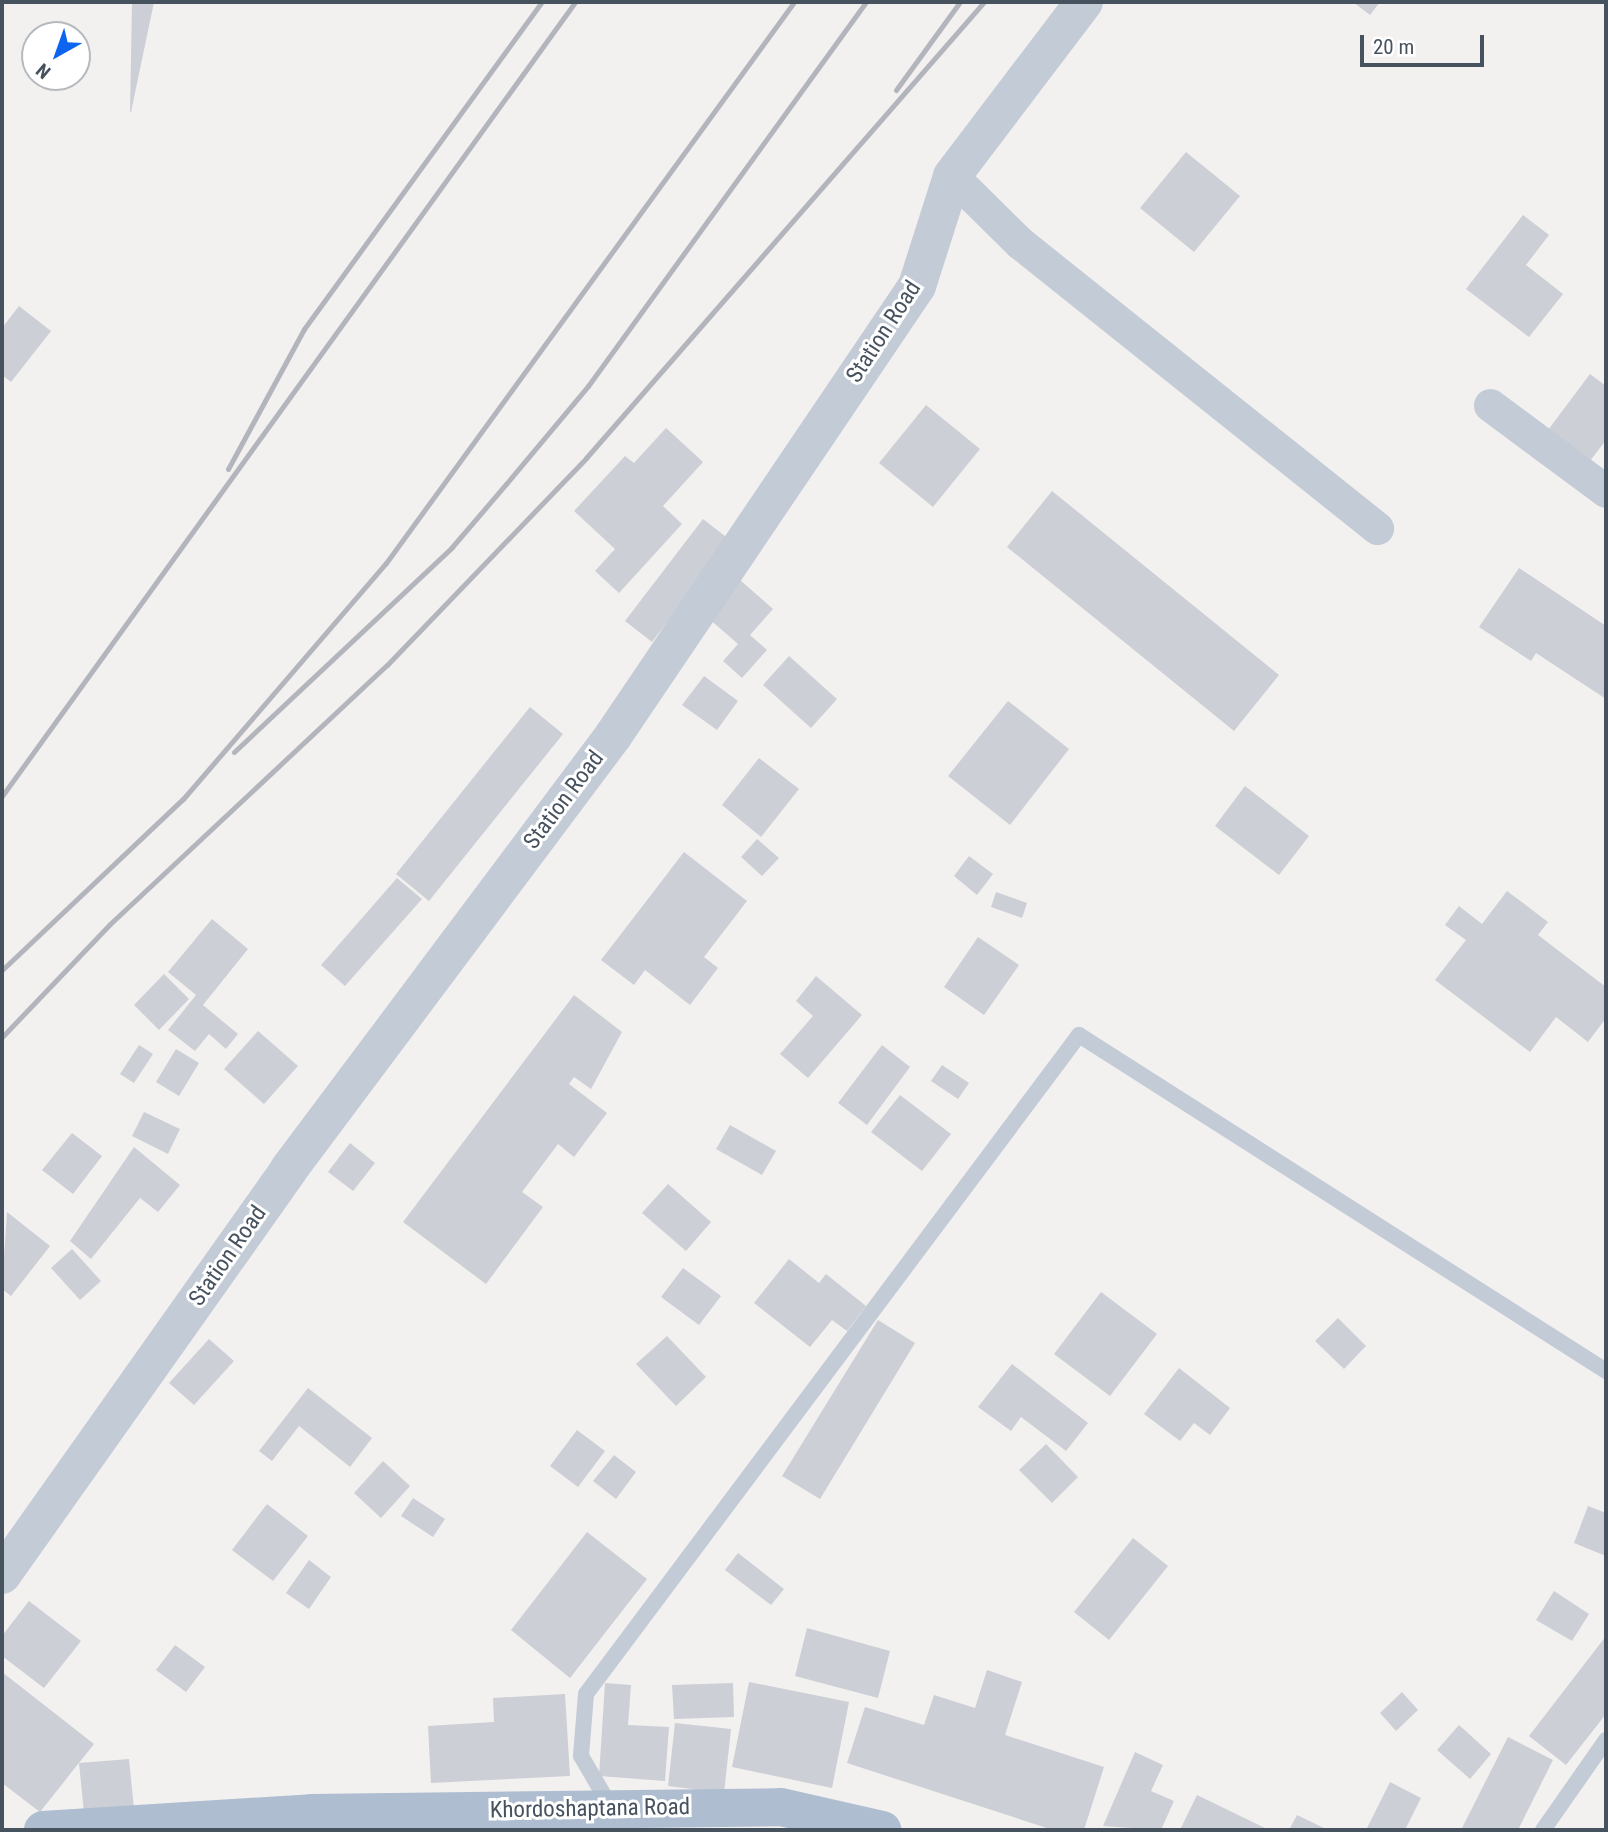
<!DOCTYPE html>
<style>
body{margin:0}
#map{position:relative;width:1608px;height:1832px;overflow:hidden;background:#f3f0f0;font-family:"Roboto Condensed",sans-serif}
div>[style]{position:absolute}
.building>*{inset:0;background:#cccfd5}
.service>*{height:16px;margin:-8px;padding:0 8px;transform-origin:8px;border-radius:8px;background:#c3cbd6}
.minor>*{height:33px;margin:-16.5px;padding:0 16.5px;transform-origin:16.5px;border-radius:16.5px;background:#c3cbd6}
.tertiary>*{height:38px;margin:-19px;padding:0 19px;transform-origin:19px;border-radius:19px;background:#c3cbd6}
.primary>*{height:38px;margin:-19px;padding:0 19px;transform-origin:19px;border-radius:19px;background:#aebed0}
.rail>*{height:5px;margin:-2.5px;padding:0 2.5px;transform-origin:2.5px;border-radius:2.5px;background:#b2b5bb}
span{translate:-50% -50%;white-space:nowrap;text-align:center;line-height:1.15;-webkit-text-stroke:6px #fff;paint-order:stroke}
.street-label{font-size:23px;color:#47525f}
.frame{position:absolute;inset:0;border:4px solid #47525f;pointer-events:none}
.north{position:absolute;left:21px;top:21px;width:70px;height:70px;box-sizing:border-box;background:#fff;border:2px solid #b5babf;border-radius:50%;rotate:220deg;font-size:19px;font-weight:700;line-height:28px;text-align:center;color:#47525f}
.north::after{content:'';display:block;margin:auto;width:24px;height:32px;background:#0d64ef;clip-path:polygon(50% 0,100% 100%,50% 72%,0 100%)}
.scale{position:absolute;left:1360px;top:35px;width:124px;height:32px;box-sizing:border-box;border:4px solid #47525f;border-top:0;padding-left:9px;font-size:21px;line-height:24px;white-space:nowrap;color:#47525f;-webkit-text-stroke:5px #fff;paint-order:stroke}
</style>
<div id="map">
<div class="building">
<i style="clip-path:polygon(132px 2px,154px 2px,131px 112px,130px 112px)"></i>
<i style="clip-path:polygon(1353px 2px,1380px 2px,1370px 15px)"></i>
<i style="clip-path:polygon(1186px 152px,1240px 196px,1194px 252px,1140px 208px)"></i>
<i style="clip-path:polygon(1523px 215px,1549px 235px,1526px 265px,1563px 294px,1529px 337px,1466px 289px)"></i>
<i style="clip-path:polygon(19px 306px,51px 331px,11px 382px,2px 375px,2px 328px)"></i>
<i style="clip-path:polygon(1590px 374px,1606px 386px,1606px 440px,1590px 461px,1548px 430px)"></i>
<i style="clip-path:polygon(926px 405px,980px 449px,933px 507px,879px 463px)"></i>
<i style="clip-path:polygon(666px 428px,703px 462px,663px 506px,682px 524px,619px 593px,595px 571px,615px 549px,574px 511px,625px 456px,634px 463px)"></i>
<i style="clip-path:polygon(1052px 491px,1279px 675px,1234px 731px,1007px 547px)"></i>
<i style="clip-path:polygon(703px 519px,730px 540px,652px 642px,625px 621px)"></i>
<i style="clip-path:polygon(1519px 568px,1606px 626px,1606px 699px,1536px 653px,1531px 661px,1479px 627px)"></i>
<i style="clip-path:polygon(740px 580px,773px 609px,750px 635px,767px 650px,742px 678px,723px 661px,738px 644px,707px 617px)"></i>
<i style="clip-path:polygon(789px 656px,837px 699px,811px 728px,763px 685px)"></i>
<i style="clip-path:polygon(704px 676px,738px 701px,717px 730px,682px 705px)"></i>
<i style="clip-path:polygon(1008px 701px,1069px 749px,1010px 825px,948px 776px)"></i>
<i style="clip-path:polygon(530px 707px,563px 734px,429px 901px,396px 874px)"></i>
<i style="clip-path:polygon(759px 758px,799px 789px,761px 837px,722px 805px)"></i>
<i style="clip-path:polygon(1245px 786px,1309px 836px,1279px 875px,1215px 826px)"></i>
<i style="clip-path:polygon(757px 839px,779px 858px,762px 876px,741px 857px)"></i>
<i style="clip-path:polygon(684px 852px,747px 901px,704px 957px,718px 968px,690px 1005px,645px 970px,634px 985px,601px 960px)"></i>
<i style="clip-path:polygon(969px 856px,993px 874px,977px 895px,954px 876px)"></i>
<i style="clip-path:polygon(397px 878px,422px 899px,345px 986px,321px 965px)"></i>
<i style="clip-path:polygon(1507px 891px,1548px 922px,1538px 935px,1606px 987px,1606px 1018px,1588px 1042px,1556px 1017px,1530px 1052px,1435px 980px,1466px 940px,1445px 925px,1459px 906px,1482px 924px)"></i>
<i style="clip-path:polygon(996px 892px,1027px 903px,1022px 918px,991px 907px)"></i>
<i style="clip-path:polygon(212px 919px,248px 949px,203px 1005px,238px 1034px,226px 1049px,209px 1034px,195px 1051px,168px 1030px,196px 995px,168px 972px)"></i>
<i style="clip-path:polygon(978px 937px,1019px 965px,984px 1015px,944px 987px)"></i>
<i style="clip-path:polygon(164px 974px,189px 999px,159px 1030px,134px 1005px)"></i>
<i style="clip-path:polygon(816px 976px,862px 1015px,808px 1078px,780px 1054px,813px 1016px,796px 1001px)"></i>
<i style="clip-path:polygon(574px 995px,622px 1032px,591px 1089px,574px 1077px,569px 1084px,607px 1113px,574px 1157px,558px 1144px,522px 1192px,543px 1207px,486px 1284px,403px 1222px)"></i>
<i style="clip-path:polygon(258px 1031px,298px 1066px,264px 1104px,224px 1069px)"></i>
<i style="clip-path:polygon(139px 1045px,153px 1054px,134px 1083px,120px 1074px)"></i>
<i style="clip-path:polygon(882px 1045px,910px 1067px,867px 1125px,838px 1103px)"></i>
<i style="clip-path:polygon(176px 1049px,199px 1063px,179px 1096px,156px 1082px)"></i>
<i style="clip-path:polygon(942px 1065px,969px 1083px,958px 1099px,931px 1081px)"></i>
<i style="clip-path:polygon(900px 1095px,951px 1134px,922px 1171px,871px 1132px)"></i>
<i style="clip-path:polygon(144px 1112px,180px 1129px,168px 1154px,132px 1136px)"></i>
<i style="clip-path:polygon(730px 1125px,776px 1151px,762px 1175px,716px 1149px)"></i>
<i style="clip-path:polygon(72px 1133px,102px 1156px,73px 1194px,42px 1170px)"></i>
<i style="clip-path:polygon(350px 1143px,375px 1163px,353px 1191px,328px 1172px)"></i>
<i style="clip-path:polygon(134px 1147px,180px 1185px,158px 1212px,140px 1198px,91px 1259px,70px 1241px)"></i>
<i style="clip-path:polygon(668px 1184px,711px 1222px,686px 1251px,642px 1213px)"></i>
<i style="clip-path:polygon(7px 1212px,50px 1246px,11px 1296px,2px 1289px)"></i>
<i style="clip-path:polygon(72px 1249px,101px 1281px,80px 1300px,51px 1268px)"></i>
<i style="clip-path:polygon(789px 1259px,819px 1283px,826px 1274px,866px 1306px,847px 1331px,832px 1320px,810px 1347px,754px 1303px)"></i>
<i style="clip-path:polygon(683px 1268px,721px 1296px,699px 1325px,661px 1297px)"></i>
<i style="clip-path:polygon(1101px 1292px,1157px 1334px,1110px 1396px,1054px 1354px)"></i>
<i style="clip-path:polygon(1338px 1318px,1366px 1346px,1344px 1369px,1315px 1341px)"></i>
<i style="clip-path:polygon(878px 1320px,915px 1343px,820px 1499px,782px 1476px)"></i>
<i style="clip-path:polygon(667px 1336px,706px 1377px,676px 1406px,636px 1364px)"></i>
<i style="clip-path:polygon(209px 1339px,234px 1361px,194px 1405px,169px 1383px)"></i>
<i style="clip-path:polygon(1012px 1364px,1088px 1423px,1066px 1451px,1021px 1417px,1011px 1431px,978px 1407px)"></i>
<i style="clip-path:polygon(1179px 1368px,1230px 1408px,1210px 1435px,1194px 1423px,1180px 1441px,1144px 1414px)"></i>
<i style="clip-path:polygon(308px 1388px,372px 1438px,350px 1467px,299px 1426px,272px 1461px,259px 1451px)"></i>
<i style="clip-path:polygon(577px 1430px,605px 1451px,578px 1487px,550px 1466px)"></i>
<i style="clip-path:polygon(1046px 1444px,1078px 1477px,1052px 1503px,1019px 1470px)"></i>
<i style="clip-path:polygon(614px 1455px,636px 1472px,616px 1499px,593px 1481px)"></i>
<i style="clip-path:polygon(383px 1461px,410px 1486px,381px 1518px,354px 1493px)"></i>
<i style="clip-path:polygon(413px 1498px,445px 1519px,433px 1537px,401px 1516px)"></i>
<i style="clip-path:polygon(267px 1504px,308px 1536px,273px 1581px,232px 1550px)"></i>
<i style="clip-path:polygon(1588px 1506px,1606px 1513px,1606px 1556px,1574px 1543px)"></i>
<i style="clip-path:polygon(587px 1532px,647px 1579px,570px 1678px,511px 1630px)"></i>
<i style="clip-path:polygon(1133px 1538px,1168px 1566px,1109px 1640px,1074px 1612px)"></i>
<i style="clip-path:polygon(738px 1553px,784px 1589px,771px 1605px,725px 1570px)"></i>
<i style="clip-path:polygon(309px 1560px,331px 1577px,309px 1609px,286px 1593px)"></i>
<i style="clip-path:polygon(1554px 1591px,1589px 1614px,1572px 1641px,1536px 1620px)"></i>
<i style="clip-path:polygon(29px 1601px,81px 1641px,44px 1688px,2px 1656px,2px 1636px)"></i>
<i style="clip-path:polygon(807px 1628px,890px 1651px,878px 1698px,795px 1676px)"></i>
<i style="clip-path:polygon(1606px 1636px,1606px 1714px,1566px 1765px,1529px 1736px)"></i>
<i style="clip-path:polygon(175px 1645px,205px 1667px,186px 1692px,156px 1670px)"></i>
<i style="clip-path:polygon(987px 1670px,1022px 1682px,1005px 1735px,1104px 1767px,1084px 1830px,1053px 1830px,847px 1763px,865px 1707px,924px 1725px,934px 1695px,975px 1708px)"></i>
<i style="clip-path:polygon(2px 1672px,94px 1744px,40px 1812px,2px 1783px)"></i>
<i style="clip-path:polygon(749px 1682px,849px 1702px,832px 1788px,732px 1767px)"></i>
<i style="clip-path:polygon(605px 1683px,631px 1685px,628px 1725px,669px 1727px,665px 1781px,599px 1776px)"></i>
<i style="clip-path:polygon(733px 1683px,734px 1717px,674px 1719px,672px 1685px)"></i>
<i style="clip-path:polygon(1402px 1692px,1418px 1710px,1396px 1731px,1380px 1713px)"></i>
<i style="clip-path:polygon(565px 1694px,570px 1776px,431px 1783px,428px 1726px,494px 1722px,493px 1698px)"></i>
<i style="clip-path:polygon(675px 1723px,731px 1729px,724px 1793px,668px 1786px)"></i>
<i style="clip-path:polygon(1459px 1725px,1491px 1754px,1470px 1779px,1437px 1750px)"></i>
<i style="clip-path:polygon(1508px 1737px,1553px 1760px,1518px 1830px,1461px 1830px)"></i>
<i style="clip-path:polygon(1135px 1752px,1163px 1765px,1151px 1791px,1174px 1801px,1161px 1830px,1103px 1826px)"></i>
<i style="clip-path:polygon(129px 1759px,134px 1809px,84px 1813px,79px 1763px)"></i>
<i style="clip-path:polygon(1390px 1782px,1421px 1798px,1405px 1830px,1366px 1830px)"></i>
<i style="clip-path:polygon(1197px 1795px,1269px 1830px,1180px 1830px)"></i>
<i style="clip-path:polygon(1297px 1815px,1328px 1830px,1289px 1830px)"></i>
</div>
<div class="service">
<i style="left:611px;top:1830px;width:21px;rotate:-87deg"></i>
<i style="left:612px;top:1809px;width:61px;rotate:-120.3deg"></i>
<i style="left:581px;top:1756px;width:62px;rotate:-85.4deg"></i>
<i style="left:586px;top:1694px;width:823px;rotate:-53.2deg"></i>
<i style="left:1079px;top:1035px;width:625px;rotate:32.52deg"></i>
<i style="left:1543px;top:1830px;width:110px;rotate:-55deg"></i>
</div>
<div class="minor">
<i style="left:952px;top:176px;width:95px;rotate:44.6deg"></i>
<i style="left:1020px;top:243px;width:457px;rotate:38.6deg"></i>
<i style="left:1490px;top:405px;width:144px;rotate:36.6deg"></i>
</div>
<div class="tertiary">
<i style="left:2px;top:1575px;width:497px;rotate:-54.7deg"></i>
<i style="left:289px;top:1169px;width:541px;rotate:-53.19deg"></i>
<i style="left:613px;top:736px;width:543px;rotate:-55.96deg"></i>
<i style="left:917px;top:286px;width:115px;rotate:-72.3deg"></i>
<i style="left:952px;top:176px;width:218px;rotate:-52.8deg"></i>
</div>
<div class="primary">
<i style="left:43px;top:1830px;width:269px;rotate:-3.6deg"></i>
<i style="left:311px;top:1813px;width:470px;rotate:-0.7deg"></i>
<i style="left:781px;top:1807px;width:104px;rotate:12.8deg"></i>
</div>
<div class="rail">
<i style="left:896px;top:90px;width:109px;rotate:-54deg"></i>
<i style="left:228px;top:469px;width:159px;rotate:-61.5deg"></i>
<i style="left:304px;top:329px;width:404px;rotate:-54deg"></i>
<i style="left:234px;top:752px;width:299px;rotate:-43.2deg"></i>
<i style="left:452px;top:547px;width:83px;rotate:-49.4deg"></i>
<i style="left:506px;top:484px;width:128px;rotate:-50.1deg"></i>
<i style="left:588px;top:386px;width:474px;rotate:-54.1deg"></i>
<i style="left:2px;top:796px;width:979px;rotate:-54.18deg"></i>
<i style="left:2px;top:970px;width:249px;rotate:-43.4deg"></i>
<i style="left:183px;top:799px;width:311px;rotate:-49.3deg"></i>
<i style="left:386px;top:563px;width:694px;rotate:-53.97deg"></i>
<i style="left:2px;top:1037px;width:156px;rotate:-46.3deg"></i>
<i style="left:110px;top:924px;width:379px;rotate:-43.1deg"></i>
<i style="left:387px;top:665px;width:287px;rotate:-46.1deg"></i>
<i style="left:586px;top:458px;width:605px;rotate:-48.89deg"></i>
</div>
<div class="street-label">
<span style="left:884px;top:332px;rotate:-57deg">Station Road</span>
<span style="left:564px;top:800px;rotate:-53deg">Station Road</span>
<span style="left:228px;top:1256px;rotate:-55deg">Station Road</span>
<span style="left:590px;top:1809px;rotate:-1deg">Khordoshaptana Road</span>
</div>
<div class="frame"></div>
<div class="north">N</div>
<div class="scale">20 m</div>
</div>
